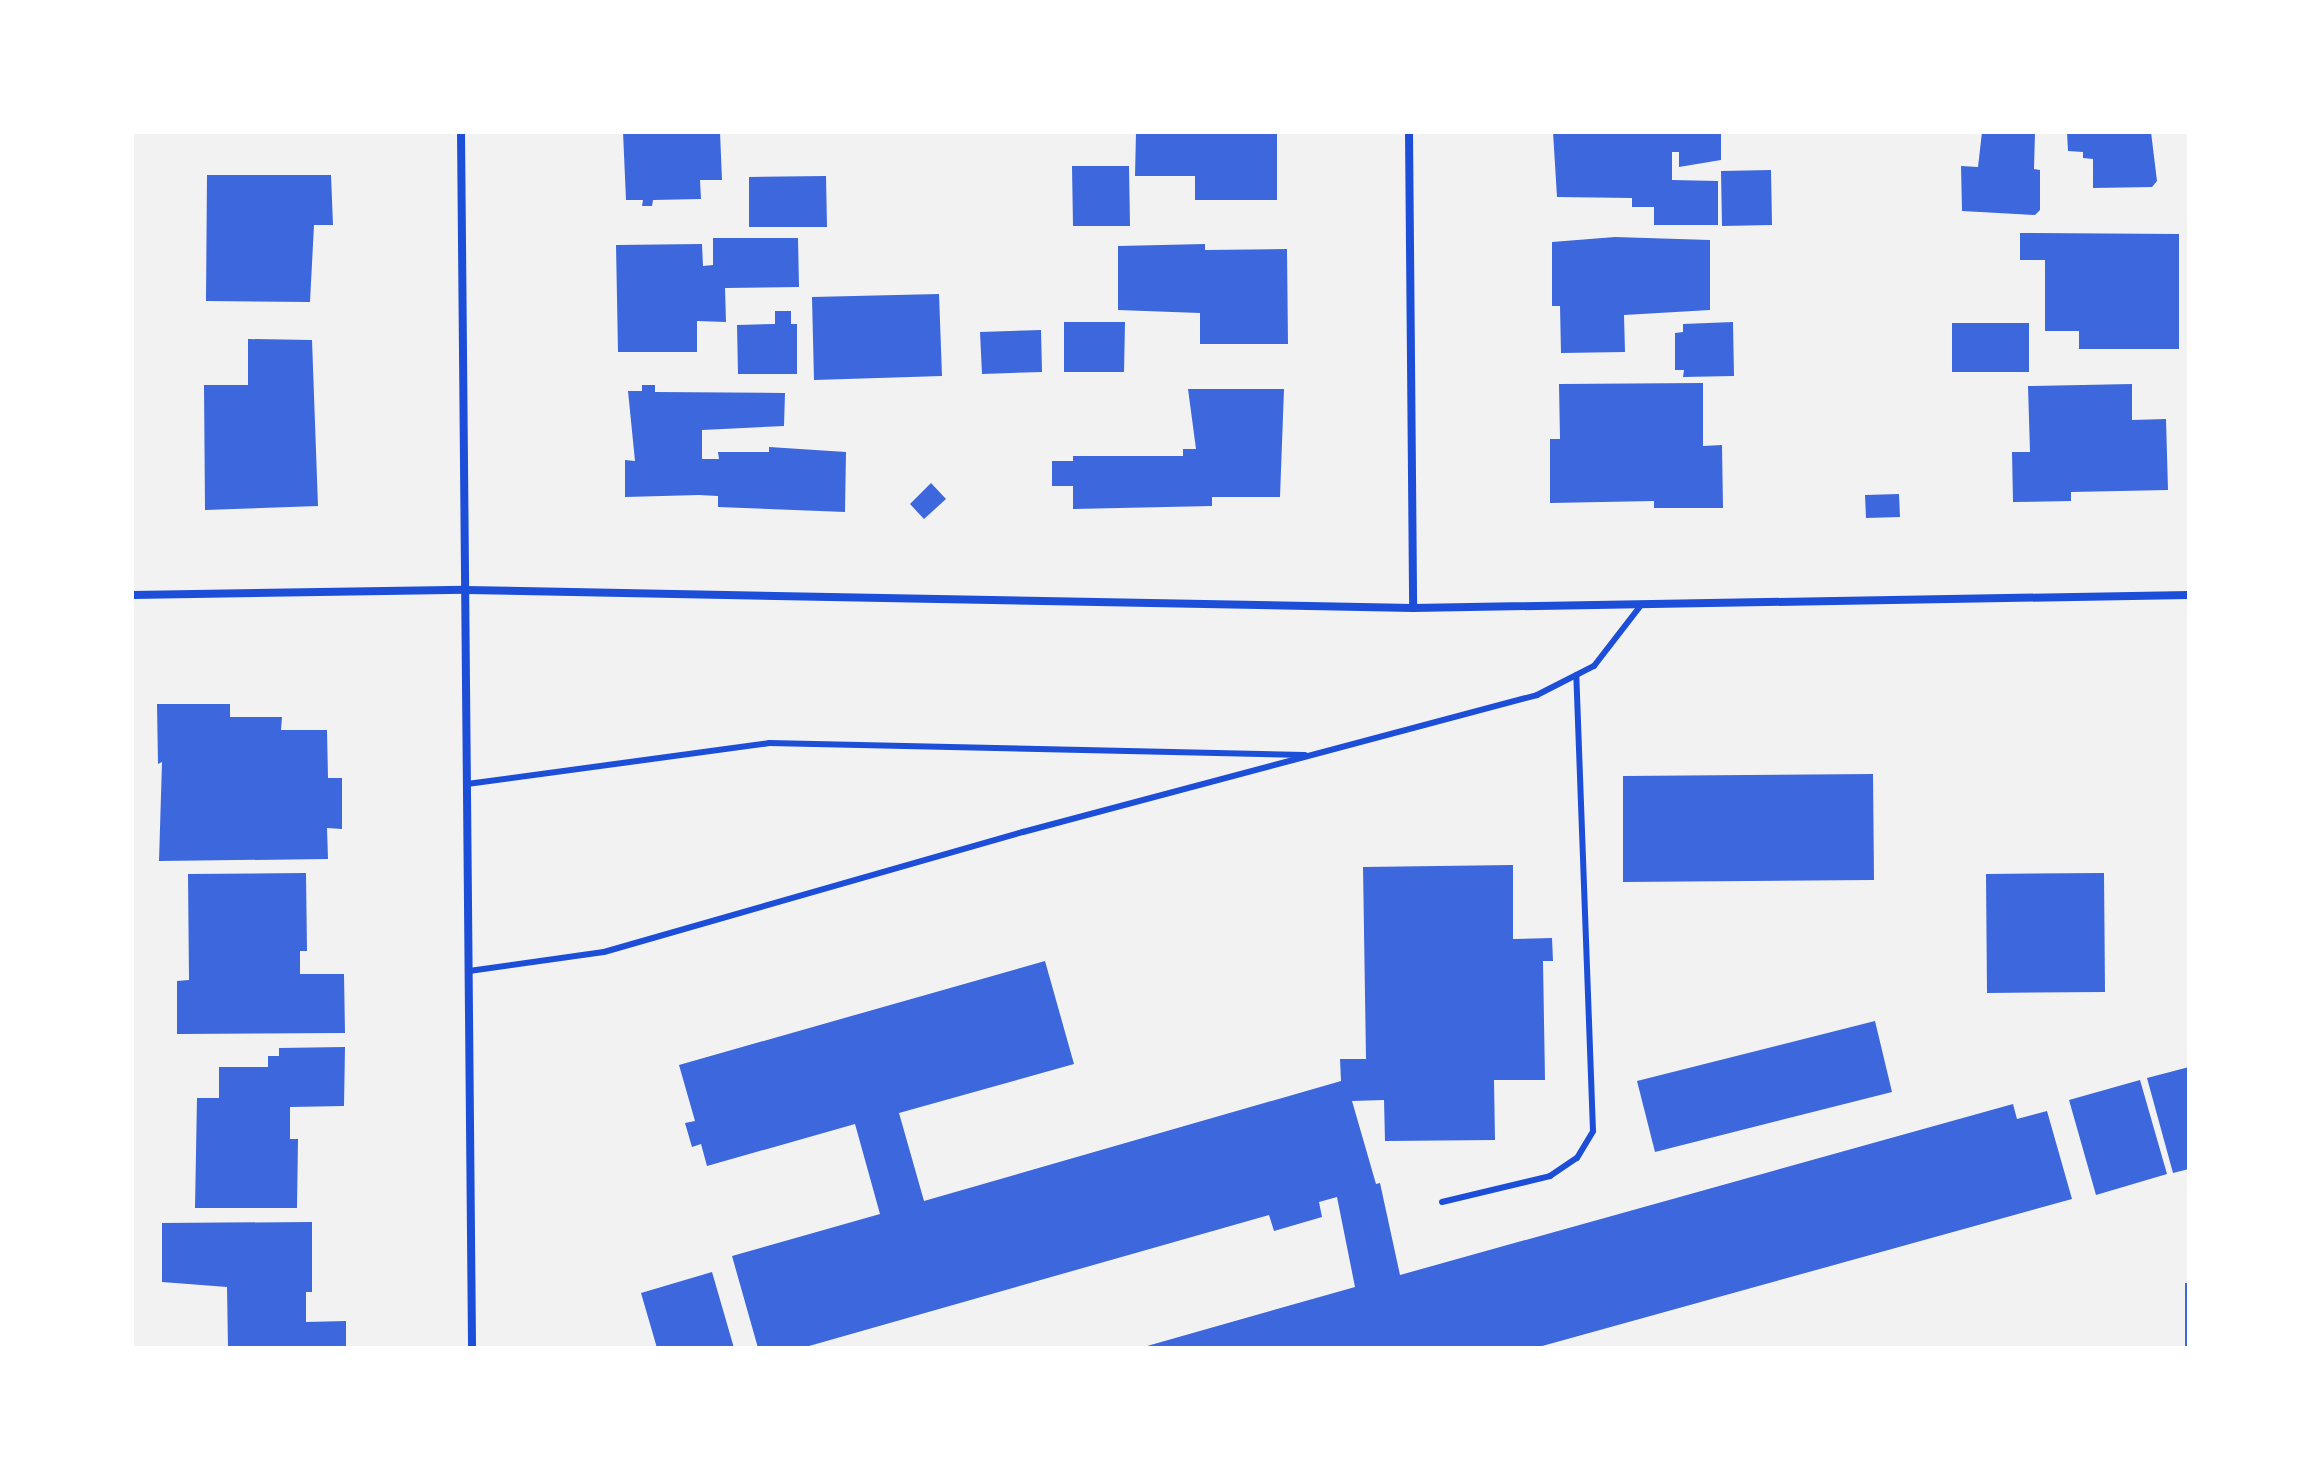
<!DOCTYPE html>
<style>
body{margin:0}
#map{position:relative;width:2321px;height:1480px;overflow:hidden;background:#f2f2f2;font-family:"IBM Plex Sans",sans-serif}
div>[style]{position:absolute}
.building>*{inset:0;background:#3d67dc}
.service>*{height:6px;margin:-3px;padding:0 3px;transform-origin:3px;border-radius:3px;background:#1d4ed8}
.minor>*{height:8px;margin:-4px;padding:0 4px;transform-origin:4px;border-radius:4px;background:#1d4ed8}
span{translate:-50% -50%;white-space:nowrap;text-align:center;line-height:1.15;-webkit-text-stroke:7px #fff;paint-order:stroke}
.frame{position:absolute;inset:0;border:134px solid #fff;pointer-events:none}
</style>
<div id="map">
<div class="building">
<i style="clip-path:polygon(623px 132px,720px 132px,722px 180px,700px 180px,701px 199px,653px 200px,652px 206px,642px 206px,643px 200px,626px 200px)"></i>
<i style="clip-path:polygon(1136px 132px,1277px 132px,1277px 200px,1195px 200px,1195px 176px,1135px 176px)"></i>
<i style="clip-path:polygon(1553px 132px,1721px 132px,1721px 160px,1679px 167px,1679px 152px,1672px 152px,1672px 180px,1718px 181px,1718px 225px,1654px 225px,1654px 207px,1632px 207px,1632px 198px,1557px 197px)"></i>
<i style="clip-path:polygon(1982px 132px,2035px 132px,2034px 169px,2040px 170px,2040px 210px,2035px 215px,1962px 211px,1961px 166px,1978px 167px)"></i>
<i style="clip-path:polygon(2067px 132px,2151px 132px,2157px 181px,2152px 187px,2093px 188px,2093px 159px,2083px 158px,2083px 152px,2068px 151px)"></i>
<i style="clip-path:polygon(1072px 166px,1129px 166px,1130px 226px,1073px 226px)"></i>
<i style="clip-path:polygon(1771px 170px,1772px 225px,1722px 226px,1721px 171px)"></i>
<i style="clip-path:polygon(207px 175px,331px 175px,333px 225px,314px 225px,310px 302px,206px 301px)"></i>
<i style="clip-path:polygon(826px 176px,827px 227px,749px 227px,749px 177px)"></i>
<i style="clip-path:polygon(2020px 233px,2179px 234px,2179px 349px,2079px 349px,2079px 331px,2045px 331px,2045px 260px,2020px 260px)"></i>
<i style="clip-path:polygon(1615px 237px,1710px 240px,1710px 310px,1624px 315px,1625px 352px,1561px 353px,1560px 306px,1552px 306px,1552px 242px)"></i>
<i style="clip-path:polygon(713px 238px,798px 238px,799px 287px,725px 288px,726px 322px,697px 321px,697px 352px,618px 352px,616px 245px,702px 244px,703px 266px,713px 265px)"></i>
<i style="clip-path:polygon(1205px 244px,1205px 250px,1287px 249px,1288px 344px,1200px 344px,1200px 313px,1118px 310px,1118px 246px)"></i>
<i style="clip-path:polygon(939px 294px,942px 376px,814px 380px,812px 297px)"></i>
<i style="clip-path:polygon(775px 311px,791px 311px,791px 324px,797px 324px,797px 374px,738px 374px,737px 325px,775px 324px)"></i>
<i style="clip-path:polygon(1064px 322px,1125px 322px,1124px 372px,1064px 372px)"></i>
<i style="clip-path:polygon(1733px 322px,1734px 376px,1683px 377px,1684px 370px,1675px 370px,1675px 333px,1683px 332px,1683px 324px)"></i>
<i style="clip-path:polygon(1952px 323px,2029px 323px,2029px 372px,1952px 372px)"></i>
<i style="clip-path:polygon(1041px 330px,1042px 372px,982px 374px,980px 332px)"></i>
<i style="clip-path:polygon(248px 339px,312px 340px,318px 506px,205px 510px,204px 385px,248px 385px)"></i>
<i style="clip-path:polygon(1703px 383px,1703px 446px,1722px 445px,1723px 508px,1654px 508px,1654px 501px,1550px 503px,1550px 439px,1560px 439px,1559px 384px)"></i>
<i style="clip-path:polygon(2132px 384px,2132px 420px,2166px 419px,2168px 490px,2071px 492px,2071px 501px,2013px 502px,2012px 452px,2030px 452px,2028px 386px)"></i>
<i style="clip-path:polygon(642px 385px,655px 385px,655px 392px,785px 393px,784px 426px,702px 430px,702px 459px,719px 459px,718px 452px,769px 452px,769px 447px,846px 452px,845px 512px,718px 507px,718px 496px,699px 495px,625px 497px,625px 460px,635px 461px,628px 391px,642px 391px)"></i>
<i style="clip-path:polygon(1188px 389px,1284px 389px,1280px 497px,1212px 497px,1212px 506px,1073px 509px,1073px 486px,1052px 486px,1052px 461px,1073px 461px,1073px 456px,1183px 456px,1183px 449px,1196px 449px)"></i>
<i style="clip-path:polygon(931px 483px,946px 499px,924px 519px,910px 504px)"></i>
<i style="clip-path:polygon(1899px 494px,1900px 517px,1866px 518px,1865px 495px)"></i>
<i style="clip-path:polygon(157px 704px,230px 704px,230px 717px,282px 717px,281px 730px,327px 730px,328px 778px,342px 778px,342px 829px,327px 828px,328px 859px,159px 861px,162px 762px,158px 764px)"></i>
<i style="clip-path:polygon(1873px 774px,1874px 880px,1623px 882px,1623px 776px)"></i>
<i style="clip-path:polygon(1513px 865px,1513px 939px,1552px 938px,1553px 961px,1543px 961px,1545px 1080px,1494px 1080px,1495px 1140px,1385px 1141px,1384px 1100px,1352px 1101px,1376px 1184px,1380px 1183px,1400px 1275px,2013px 1104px,2017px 1119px,2047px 1111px,2072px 1199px,1535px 1348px,1140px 1348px,1355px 1287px,1337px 1197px,1319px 1202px,1322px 1217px,1274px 1231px,1269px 1215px,802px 1348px,758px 1348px,732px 1256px,880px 1214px,855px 1124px,707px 1166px,701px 1144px,692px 1147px,685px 1123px,695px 1121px,679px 1065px,1045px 961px,1074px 1064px,899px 1113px,924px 1201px,1341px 1081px,1340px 1059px,1366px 1059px,1363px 867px)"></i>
<i style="clip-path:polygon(306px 873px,307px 951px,300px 951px,300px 974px,344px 974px,345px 1033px,177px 1034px,177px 981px,189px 980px,188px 874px)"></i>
<i style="clip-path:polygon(2104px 873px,2105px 992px,1987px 993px,1986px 874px)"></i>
<i style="clip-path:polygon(1875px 1021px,1892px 1092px,1655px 1152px,1637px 1081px)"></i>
<i style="clip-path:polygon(345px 1047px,344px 1106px,290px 1107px,290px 1139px,298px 1139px,297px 1208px,195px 1208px,197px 1098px,219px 1098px,219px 1067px,268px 1067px,268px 1056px,279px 1056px,279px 1048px)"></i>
<i style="clip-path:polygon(2189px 1067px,2189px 1169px,2173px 1173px,2147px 1078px)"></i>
<i style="clip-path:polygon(2140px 1080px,2167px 1174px,2096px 1195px,2069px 1100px)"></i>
<i style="clip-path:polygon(312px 1222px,312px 1292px,306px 1292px,306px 1322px,346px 1321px,346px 1348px,228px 1348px,227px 1287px,162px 1282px,162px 1223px)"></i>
<i style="clip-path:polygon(712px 1272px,734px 1348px,657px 1348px,641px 1293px)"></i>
<i style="clip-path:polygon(2185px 1283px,2189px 1283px,2189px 1348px,2185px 1348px)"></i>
</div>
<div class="service">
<i style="left:467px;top:784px;width:305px;rotate:-7.7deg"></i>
<i style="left:769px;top:743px;width:536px;rotate:1.28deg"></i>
<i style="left:469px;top:971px;width:136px;rotate:-8deg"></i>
<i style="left:604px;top:952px;width:436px;rotate:-16deg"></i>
<i style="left:1023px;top:832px;width:532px;rotate:-14.92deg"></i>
<i style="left:1537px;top:695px;width:64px;rotate:-27deg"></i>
<i style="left:1594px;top:666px;width:78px;rotate:-52.3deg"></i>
<i style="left:1442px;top:1202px;width:111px;rotate:-13.5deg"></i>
<i style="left:1550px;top:1176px;width:32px;rotate:-34deg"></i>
<i style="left:1577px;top:1158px;width:31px;rotate:-59deg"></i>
<i style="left:1593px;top:1131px;width:456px;rotate:-92.1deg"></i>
</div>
<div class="minor">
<i style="left:461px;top:132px;width:1216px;rotate:89.48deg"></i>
<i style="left:1409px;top:132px;width:476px;rotate:89.5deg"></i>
<i style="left:132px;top:595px;width:334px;rotate:-0.9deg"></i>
<i style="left:466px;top:590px;width:947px;rotate:1.09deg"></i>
<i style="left:1413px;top:608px;width:776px;rotate:-0.96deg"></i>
</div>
<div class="frame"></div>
</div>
